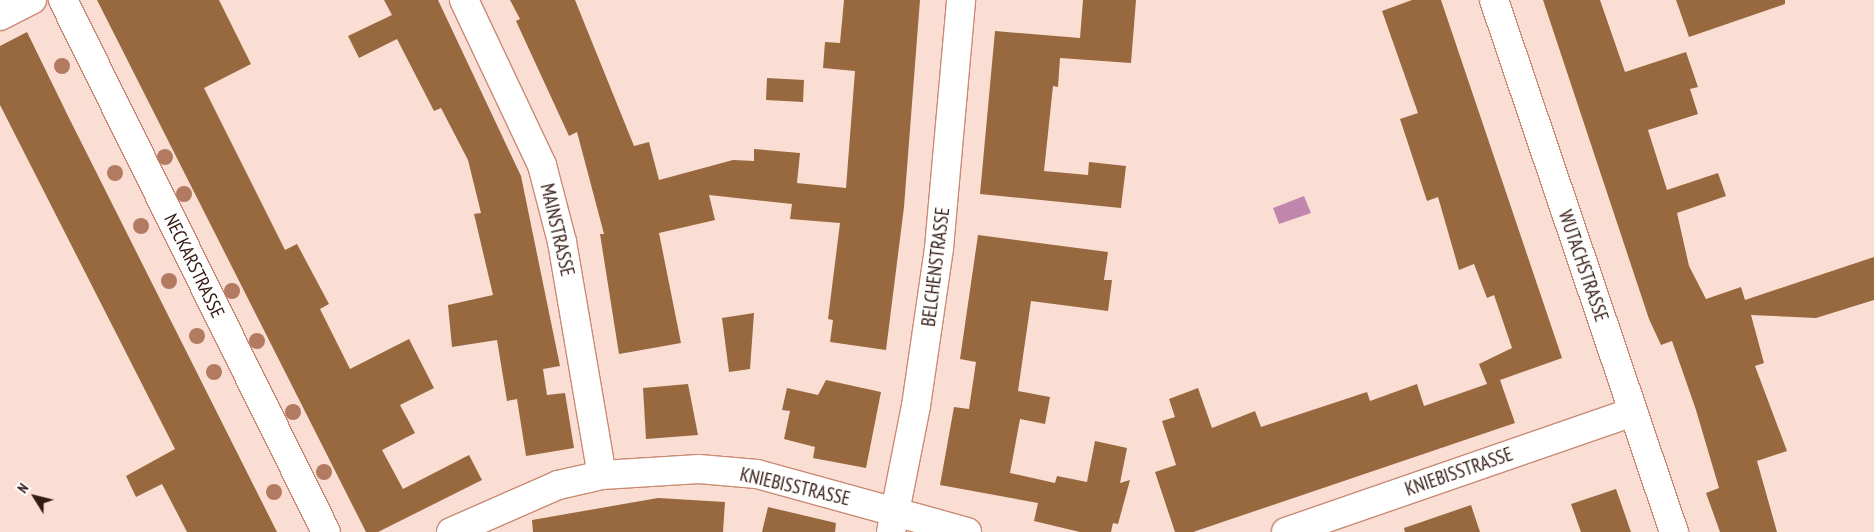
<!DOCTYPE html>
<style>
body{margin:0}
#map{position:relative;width:1874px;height:532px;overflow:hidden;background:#faded4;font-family:"PT Sans Narrow",sans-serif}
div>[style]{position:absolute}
.water>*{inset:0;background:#c186ad}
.building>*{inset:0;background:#98683e}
.roads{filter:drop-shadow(1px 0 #c98a73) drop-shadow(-1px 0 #c98a73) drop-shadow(0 1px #c98a73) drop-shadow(0 -1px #c98a73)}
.minor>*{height:28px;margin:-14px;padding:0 14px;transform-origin:14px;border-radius:14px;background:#fff}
.tertiary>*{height:28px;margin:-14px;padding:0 14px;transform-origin:14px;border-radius:14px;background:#fff}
.trees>*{width:16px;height:16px;margin:-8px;border-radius:50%;background:#b37a62}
span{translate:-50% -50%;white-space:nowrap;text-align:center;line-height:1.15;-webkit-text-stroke:5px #fff;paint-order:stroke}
.street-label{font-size:19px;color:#321911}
.north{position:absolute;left:10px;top:472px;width:50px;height:50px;-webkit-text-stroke:4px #fff;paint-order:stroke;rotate:306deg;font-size:14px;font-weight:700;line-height:20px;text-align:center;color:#321911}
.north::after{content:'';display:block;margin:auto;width:18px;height:22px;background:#321911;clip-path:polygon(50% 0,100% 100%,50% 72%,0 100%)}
</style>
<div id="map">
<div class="water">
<i style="clip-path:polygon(1304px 196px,1311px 213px,1279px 224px,1273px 208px)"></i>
</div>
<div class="building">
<i style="clip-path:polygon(97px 0,219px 0,251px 64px,204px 88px,285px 250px,297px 244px,329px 304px,320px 309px,350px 369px,409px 339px,434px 388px,400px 405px,415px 433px,382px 450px,403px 489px,469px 455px,482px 480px,378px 532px,366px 532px)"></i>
<i style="clip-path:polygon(384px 0,438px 0,521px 176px,560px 366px,543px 369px,547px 395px,565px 393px,574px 448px,526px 456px,517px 399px,507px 401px,497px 340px,452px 347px,448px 305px,493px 295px,474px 214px,481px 213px,468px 160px,441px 108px,434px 111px,397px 39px,359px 58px,348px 36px,392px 15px)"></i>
<i style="clip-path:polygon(510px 0,575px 0,634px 146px,649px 142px,659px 180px,733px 160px,754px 161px,754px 149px,800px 153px,797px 183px,846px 188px,855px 71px,823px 68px,825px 42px,840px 43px,844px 0,920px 0,904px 207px,886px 350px,830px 342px,833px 320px,828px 319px,840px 223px,790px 219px,792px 204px,709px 195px,715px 220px,659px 233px,681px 343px,619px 354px,600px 234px,604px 234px,577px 132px,569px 136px,516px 21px,520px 19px)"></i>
<i style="clip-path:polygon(1083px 0,1136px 0,1131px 63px,1060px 58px,1058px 87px,1053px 86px,1044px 171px,1088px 175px,1089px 162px,1126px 166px,1121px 208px,980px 194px,995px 31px,1080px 38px)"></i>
<i style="clip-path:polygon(1412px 0,1441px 0,1562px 358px,1500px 380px,1515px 423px,1193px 532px,1175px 532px,1155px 472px,1176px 465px,1162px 421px,1175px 417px,1169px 399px,1198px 388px,1212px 428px,1255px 411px,1261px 427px,1367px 392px,1370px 401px,1417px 384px,1424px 406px,1487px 384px,1479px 364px,1512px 348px,1494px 295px,1487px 298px,1474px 264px,1459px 270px,1438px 197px,1427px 201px,1400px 119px,1418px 113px,1382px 11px)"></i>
<i style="clip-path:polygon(1543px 0,1600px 0,1625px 72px,1686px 52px,1698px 87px,1690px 89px,1698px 114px,1648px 130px,1667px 190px,1718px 173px,1726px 196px,1677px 213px,1689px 266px,1706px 299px,1741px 287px,1745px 300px,1874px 257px,1874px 300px,1816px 318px,1751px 315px,1764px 363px,1755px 366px,1787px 451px,1757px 461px,1777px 532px,1720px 532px,1706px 493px,1719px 488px,1696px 410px,1672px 341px,1661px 345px,1649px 319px)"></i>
<i style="clip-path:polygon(1676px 0,1785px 0,1785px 4px,1689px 37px)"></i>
<i style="clip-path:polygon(27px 32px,69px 118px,277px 532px,187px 532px,162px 484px,136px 497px,126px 476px,175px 449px,0 105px,0 46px)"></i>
<i style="clip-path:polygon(767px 78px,804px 80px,803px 102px,766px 100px)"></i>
<i style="clip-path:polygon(978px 235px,1108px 252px,1104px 280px,1112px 280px,1108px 311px,1031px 301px,1018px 391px,1050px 397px,1045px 424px,1020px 419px,1010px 473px,1055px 483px,1057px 476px,1087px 482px,1095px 441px,1127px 448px,1120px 483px,1130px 480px,1118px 524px,1113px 523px,1111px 532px,1080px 532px,1034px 521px,1038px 503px,940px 485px,954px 407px,969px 409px,976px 362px,960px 359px)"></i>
<i style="clip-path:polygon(754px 313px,750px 369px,729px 372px,722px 318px)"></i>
<i style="clip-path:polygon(826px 380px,881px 392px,866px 468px,813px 458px,815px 447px,784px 439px,790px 411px,782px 410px,787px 388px,818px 395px)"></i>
<i style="clip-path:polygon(688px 384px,698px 435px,646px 439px,643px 388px)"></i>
<i style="clip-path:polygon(1616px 489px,1631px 532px,1581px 532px,1571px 504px)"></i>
<i style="clip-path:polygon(658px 498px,725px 502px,723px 532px,533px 532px,532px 520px)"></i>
<i style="clip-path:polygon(1471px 505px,1480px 532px,1405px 532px,1404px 528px)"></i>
<i style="clip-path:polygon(768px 507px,836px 523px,835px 532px,762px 532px)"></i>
</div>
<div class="roads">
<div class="minor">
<i style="left:464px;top:0;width:183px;rotate:64.7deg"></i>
<i style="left:542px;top:165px;width:80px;rotate:75.4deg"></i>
<i style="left:562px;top:242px;width:236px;rotate:80.3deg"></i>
<i style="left:1494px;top:0;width:562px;rotate:71.31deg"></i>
<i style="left:0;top:16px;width:36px;rotate:-27deg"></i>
<i style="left:451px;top:532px;width:117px;rotate:-23.7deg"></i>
<i style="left:558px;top:485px;width:45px;rotate:-12.8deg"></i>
<i style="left:602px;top:475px;width:97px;rotate:-3.5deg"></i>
<i style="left:699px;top:469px;width:58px;rotate:4.9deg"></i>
<i style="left:757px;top:474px;width:218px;rotate:15.4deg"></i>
<i style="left:1286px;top:532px;width:366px;rotate:-19.1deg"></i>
</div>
<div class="tertiary">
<i style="left:63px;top:0;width:593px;rotate:63.69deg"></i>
<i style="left:891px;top:532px;width:128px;rotate:-78.8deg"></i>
<i style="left:916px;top:406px;width:160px;rotate:-81.7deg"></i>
<i style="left:939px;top:248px;width:249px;rotate:-84.9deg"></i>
</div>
</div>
<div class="trees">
<i style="left:62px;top:66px"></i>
<i style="left:165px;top:157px"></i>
<i style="left:115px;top:173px"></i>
<i style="left:184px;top:194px"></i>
<i style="left:141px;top:226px"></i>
<i style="left:169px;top:281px"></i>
<i style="left:232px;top:291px"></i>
<i style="left:197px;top:336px"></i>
<i style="left:257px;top:341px"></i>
<i style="left:214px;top:372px"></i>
<i style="left:293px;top:412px"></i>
<i style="left:324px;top:472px"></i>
<i style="left:274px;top:492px"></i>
</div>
<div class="street-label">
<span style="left:557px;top:230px;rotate:77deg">MAINSTRASSE</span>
<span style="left:194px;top:266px;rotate:64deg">NECKARSTRASSE</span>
<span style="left:1583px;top:266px;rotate:71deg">WUTACHSTRASSE</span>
<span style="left:936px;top:267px;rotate:-83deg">BELCHENSTRASSE</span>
<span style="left:1459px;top:472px;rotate:-19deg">KNIEBISSTRASSE</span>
<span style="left:795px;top:487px;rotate:13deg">KNIEBISSTRASSE</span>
</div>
<div class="north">N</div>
</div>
